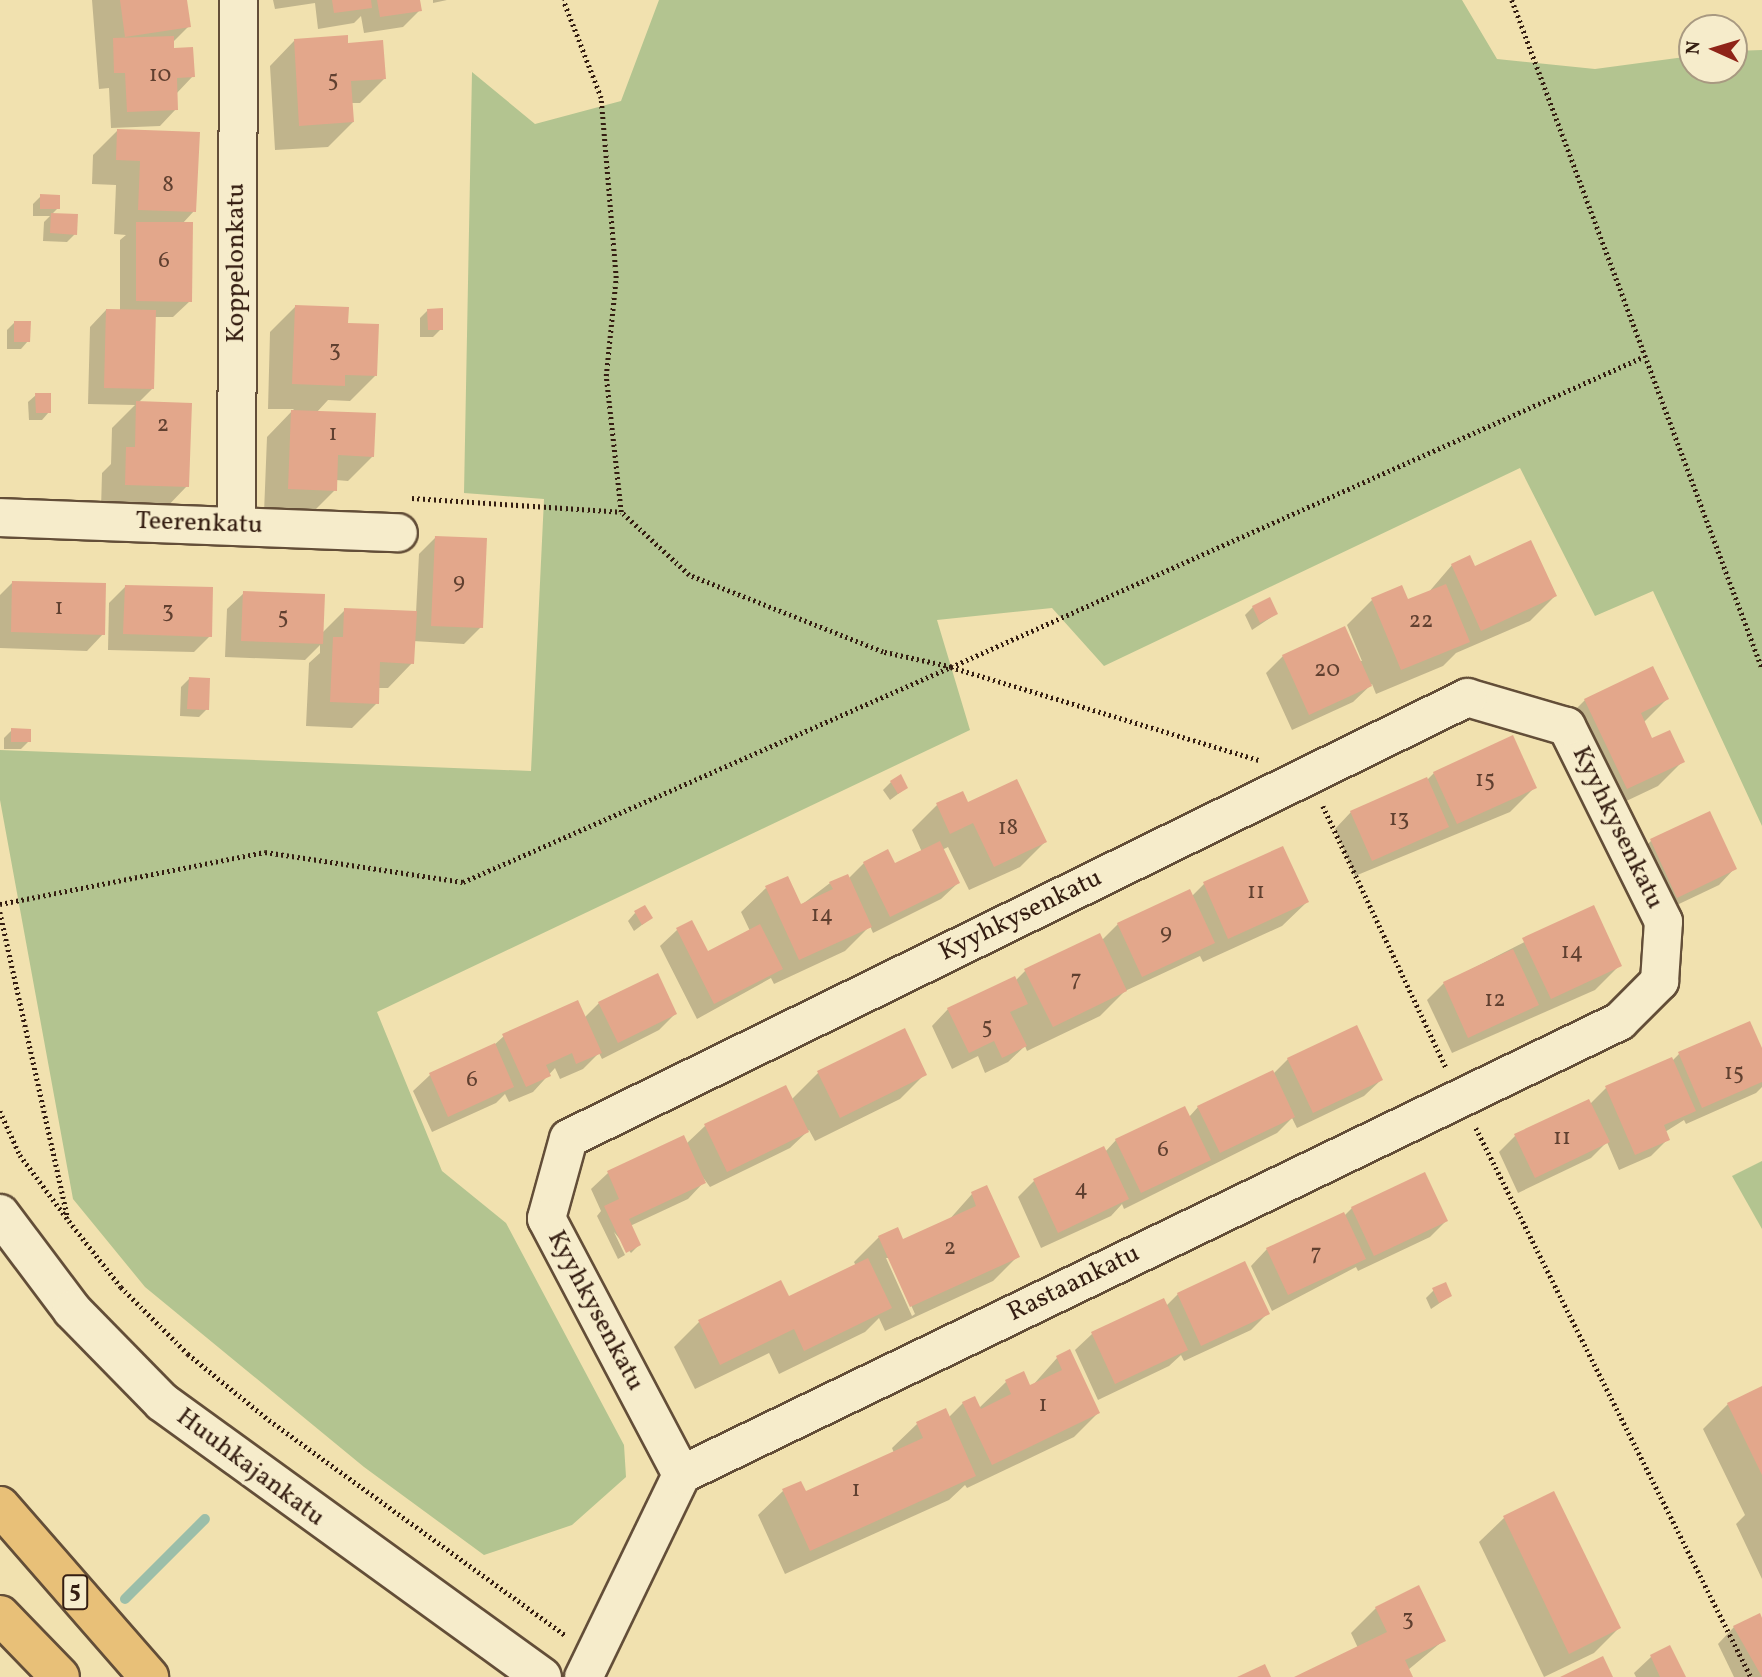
<!DOCTYPE html>
<style>
body{margin:0}
#map{position:relative;width:1762px;height:1677px;overflow:hidden;background:#f1e1af;font-family:Vollkorn,serif}
div>[style]{position:absolute}
.green>*{inset:0;background:#b3c490}
.shadow>*{inset:0;background:#0003}
.stream>*{height:10px;margin:-5px;padding:0 5px;transform-origin:5px;border-radius:5px;background:#9bbea9}
.building>*{inset:0;background:#e3a78b}
.path>*{height:4.5px;margin-top:-2.25px;transform-origin:0;background:repeating-linear-gradient(90deg,#341d11 0 2px,transparent 0 5.5px)}
.roads{filter:drop-shadow(2px 0 #634e38) drop-shadow(-2px 0 #634e38) drop-shadow(0 2px #634e38) drop-shadow(0 -2px #634e38)}
.street>*{height:37px;margin:-18.5px;padding:0 18.5px;transform-origin:18.5px;border-radius:18.5px;background:#f6eccb}
.secondary>*{height:38px;margin:-19px;padding:0 19px;transform-origin:19px;border-radius:19px;background:#f6eccb}
.highway>*{height:38px;margin:-19px;padding:0 19px;transform-origin:19px;border-radius:19px;background:#e8c078}
span{translate:-50% -50%;white-space:nowrap;text-align:center;line-height:1.15;-webkit-text-stroke:7px #f6eccb;paint-order:stroke}
.number-label{font-size:23px;color:#604030}
.number-label span{-webkit-text-stroke-width:0}
.shield-label span{padding:2px 5px;background:#f6eccb;border:2px solid;border-radius:5px;-webkit-text-stroke-width:0}
.shield-label{font-size:24px;color:#341d11;font-weight:700}
.street-label{font-size:26px;color:#341d11}
.north{position:absolute;left:1678px;top:14px;width:70px;height:70px;box-sizing:border-box;background:#f6eccb;border:2px solid #a89981;border-radius:50%;rotate:274deg;font-size:19px;font-weight:700;line-height:28px;text-align:center;color:#341d11}
.north::after{content:'';display:block;margin:auto;width:24px;height:32px;background:#8f2418;clip-path:polygon(50% 0,100% 100%,50% 72%,0 100%)}
</style>
<div id="map">
<div class="green">
<i style="clip-path:polygon(659px 0,1462px 0,1497px 59px,1595px 69px,1692px 56px,1692px 70px,1734px 70px,1734px 51px,1762px 50px,1762px 826px,1653px 591px,1595px 616px,1520px 468px,1104px 666px,1052px 608px,937px 620px,970px 730px,377px 1012px,442px 1171px,506px 1223px,624px 1445px,626px 1477px,572px 1525px,484px 1555px,364px 1467px,145px 1287px,73px 1199px,0 800px,0 750px,531px 771px,544px 499px,464px 493px,472px 72px,535px 124px,621px 101px)"></i>
<i style="clip-path:polygon(1762px 1161px,1762px 1229px,1732px 1176px)"></i>
</div>
<div class="shadow">
<i style="clip-path:polygon(92px 0,185px 0,189px 26px,172px 43px,172px 50px,193px 76px,176px 94px,176px 109px,160px 126px,111px 128px,109px 88px,99px 89px)"></i>
<i style="clip-path:polygon(273px 0,418px 0,420px 10px,403px 27px,364px 33px,361px 16px,354px 23px,318px 29px,315px 3px,275px 9px)"></i>
<i style="clip-path:polygon(433px 0,447px 0,433px 3px)"></i>
<i style="clip-path:polygon(294px 41px,347px 45px,385px 78px,360px 103px,351px 103px,353px 122px,328px 147px,275px 150px,270px 66px)"></i>
<i style="clip-path:polygon(118px 130px,194px 211px,182px 224px,190px 301px,173px 317px,154px 317px,153px 388px,138px 403px,187px 486px,163px 511px,101px 509px,102px 473px,111px 464px,112px 428px,135px 405px,88px 404px,90px 327px,106px 310px,120px 311px,120px 240px,126px 235px,114px 234px,116px 185px,92px 184px,93px 155px)"></i>
<i style="clip-path:polygon(41px 196px,58px 208px,52px 214px,75px 234px,67px 242px,43px 241px,44px 222px,50px 216px,33px 216px,33px 204px)"></i>
<i style="clip-path:polygon(295px 307px,346px 325px,375px 376px,350px 401px,328px 400px,316px 413px,373px 456px,348px 481px,336px 480px,335px 490px,310px 515px,264px 513px,267px 437px,294px 409px,268px 409px,270px 332px)"></i>
<i style="clip-path:polygon(428px 310px,441px 329px,433px 337px,420px 337px,420px 318px)"></i>
<i style="clip-path:polygon(15px 322px,28px 341px,21px 349px,7px 349px,7px 330px)"></i>
<i style="clip-path:polygon(36px 395px,49px 412px,42px 420px,29px 420px,28px 402px)"></i>
<i style="clip-path:polygon(435px 538px,481px 627px,464px 644px,413px 641px,412px 663px,388px 688px,378px 688px,377px 703px,352px 728px,306px 726px,309px 663px,320px 653px,320px 645px,305px 660px,225px 657px,227px 609px,244px 593px,322px 633px,345px 610px,416px 613px,419px 554px)"></i>
<i style="clip-path:polygon(1452px 565px,1474px 568px,1555px 596px,1530px 621px,1456px 653px,1443px 666px,1376px 694px,1372px 684px,1353px 702px,1292px 730px,1266px 673px,1283px 656px,1362px 661px,1347px 625px,1372px 600px,1407px 601px,1428px 593px)"></i>
<i style="clip-path:polygon(13px 582px,103px 634px,87px 651px,0 648px,0 595px)"></i>
<i style="clip-path:polygon(125px 587px,210px 636px,194px 652px,108px 650px,109px 603px)"></i>
<i style="clip-path:polygon(1253px 607px,1276px 614px,1252px 630px,1245px 615px)"></i>
<i style="clip-path:polygon(189px 679px,207px 709px,199px 717px,180px 716px,181px 687px)"></i>
<i style="clip-path:polygon(1667px 699px,1643px 723px,1651px 741px,1683px 761px,1658px 786px,1601px 813px,1560px 725px,1585px 700px)"></i>
<i style="clip-path:polygon(12px 730px,29px 741px,21px 749px,4px 749px,4px 738px)"></i>
<i style="clip-path:polygon(1434px 773px,1535px 787px,1510px 812px,1355px 876px,1335px 829px,1351px 812px,1426px 781px)"></i>
<i style="clip-path:polygon(891px 782px,906px 788px,890px 800px,883px 790px)"></i>
<i style="clip-path:polygon(962px 793px,967px 805px,1045px 842px,1020px 867px,969px 890px,948px 847px,942px 850px,958px 883px,941px 899px,873px 933px,870px 926px,845px 951px,774px 984px,771px 978px,697px 1019px,660px 946px,677px 930px,692px 922px,707px 953px,750px 931px,741px 912px,766px 888px,800px 906px,830px 883px,848px 879px,864px 863px,894px 866px,922px 852px,912px 830px,937px 805px)"></i>
<i style="clip-path:polygon(1710px 813px,1735px 868px,1719px 885px,1660px 913px,1634px 857px,1651px 841px)"></i>
<i style="clip-path:polygon(1204px 884px,1307px 902px,1282px 926px,1203px 962px,1200px 956px,1125px 991px,1100px 1016px,1027px 1051px,1025px 1046px,1008px 1062px,985px 1073px,978px 1056px,952px 1069px,932px 1026px,948px 1009px,1015px 981px,1026px 970px,1101px 941px,1118px 924px,1192px 896px)"></i>
<i style="clip-path:polygon(1593px 907px,1620px 965px,1595px 990px,1452px 1053px,1427px 1000px,1444px 983px)"></i>
<i style="clip-path:polygon(635px 913px,651px 918px,634px 931px,628px 921px)"></i>
<i style="clip-path:polygon(599px 1003px,675px 1014px,659px 1030px,602px 1059px,599px 1053px,583px 1069px,560px 1079px,555px 1068px,533px 1092px,509px 1102px,505px 1094px,496px 1103px,432px 1132px,413px 1091px,430px 1075px,493px 1046px,504px 1036px,584px 1018px)"></i>
<i style="clip-path:polygon(1762px 1053px,1762px 1087px,1756px 1093px,1686px 1124px,1684px 1120px,1665px 1132px,1668px 1139px,1651px 1156px,1619px 1170px,1607px 1142px,1591px 1158px,1518px 1193px,1499px 1152px,1515px 1136px,1590px 1104px,1606px 1088px,1672px 1061px,1679px 1054px)"></i>
<i style="clip-path:polygon(1288px 1059px,1381px 1080px,1364px 1096px,1297px 1128px,1292px 1118px,1277px 1133px,1124px 1209px,1122px 1204px,1111px 1216px,1041px 1248px,1018px 1197px,1034px 1181px,1105px 1152px,1116px 1140px,1189px 1117px,1198px 1107px,1273px 1074px)"></i>
<i style="clip-path:polygon(818px 1073px,925px 1074px,900px 1099px,815px 1141px,809px 1130px,790px 1148px,710px 1187px,699px 1172px,704px 1182px,688px 1199px,630px 1226px,639px 1245px,631px 1253px,614px 1232px,625px 1255px,618px 1259px,597px 1216px,601px 1211px,591px 1189px,608px 1173px,683px 1137px,686px 1144px,705px 1126px,791px 1100px)"></i>
<i style="clip-path:polygon(evenodd,986px 1187px,1018px 1256px,993px 1281px,885px 1331px,879px 1318px,865px 1332px,779px 1374px,769px 1353px,695px 1389px,674px 1347px,699px 1322px,788px 1299px,856px 1266px,854px 1262px,879px 1237px,902px 1242px,948px 1221px,972px 1194px,986px 1187px,886px 1258px,890px 1258px,915px 1314px,912px 1316px,886px 1258px)"></i>
<i style="clip-path:polygon(1352px 1208px,1446px 1221px,1430px 1237px,1358px 1271px,1356px 1267px,1272px 1311px,1251px 1266px,1267px 1249px,1344px 1216px)"></i>
<i style="clip-path:polygon(1244px 1263px,1268px 1313px,1251px 1330px,1184px 1361px,1181px 1355px,1169px 1366px,1098px 1400px,1075px 1350px,1092px 1334px,1163px 1301px,1166px 1306px,1178px 1294px)"></i>
<i style="clip-path:polygon(1434px 1290px,1450px 1296px,1431px 1309px,1426px 1298px)"></i>
<i style="clip-path:polygon(1069px 1352px,1098px 1413px,1074px 1437px,967px 1488px,965px 1485px,949px 1500px,785px 1574px,758px 1515px,783px 1491px,805px 1493px,894px 1453px,892px 1448px,917px 1424px,948px 1418px,963px 1403px,979px 1408px,1006px 1382px,1023px 1373px,1030px 1387px,1033px 1385px,1057px 1358px)"></i>
<i style="clip-path:polygon(1762px 1388px,1762px 1579px,1736px 1524px,1745px 1515px,1703px 1429px,1728px 1404px)"></i>
<i style="clip-path:polygon(1553px 1493px,1619px 1628px,1594px 1653px,1544px 1677px,1479px 1542px,1504px 1518px)"></i>
<i style="clip-path:polygon(1376px 1608px,1444px 1640px,1408px 1670px,1412px 1677px,1298px 1677px,1358px 1648px,1351px 1633px)"></i>
<i style="clip-path:polygon(1762px 1622px,1762px 1677px,1734px 1677px,1718px 1644px,1734px 1627px)"></i>
<i style="clip-path:polygon(1670px 1647px,1684px 1677px,1636px 1677px,1634px 1673px,1651px 1657px)"></i>
</div>
<div class="stream">
<i style="left:125px;top:1599px;width:113px;rotate:-45deg"></i>
</div>
<div class="building">
<i style="clip-path:polygon(120px 0,187px 0,191px 27px,125px 37px)"></i>
<i style="clip-path:polygon(332px 0,371px 0,372px 8px,334px 13px)"></i>
<i style="clip-path:polygon(377px 0,420px 0,422px 11px,380px 17px)"></i>
<i style="clip-path:polygon(348px 35px,348px 43px,383px 40px,386px 79px,351px 81px,354px 122px,299px 126px,294px 39px)"></i>
<i style="clip-path:polygon(174px 36px,174px 48px,193px 47px,195px 77px,177px 78px,178px 110px,127px 112px,125px 73px,114px 73px,113px 38px)"></i>
<i style="clip-path:polygon(117px 129px,200px 132px,196px 212px,138px 210px,140px 161px,116px 160px)"></i>
<i style="clip-path:polygon(40px 194px,60px 195px,60px 209px,40px 209px)"></i>
<i style="clip-path:polygon(51px 213px,78px 214px,77px 235px,50px 233px)"></i>
<i style="clip-path:polygon(136px 222px,193px 222px,192px 302px,136px 301px)"></i>
<i style="clip-path:polygon(295px 305px,349px 307px,348px 323px,379px 324px,377px 376px,345px 375px,345px 386px,292px 384px)"></i>
<i style="clip-path:polygon(443px 308px,443px 330px,428px 330px,427px 309px)"></i>
<i style="clip-path:polygon(106px 309px,156px 310px,154px 389px,104px 388px)"></i>
<i style="clip-path:polygon(14px 321px,31px 321px,30px 342px,14px 342px)"></i>
<i style="clip-path:polygon(35px 393px,51px 393px,51px 413px,36px 413px)"></i>
<i style="clip-path:polygon(136px 401px,192px 403px,189px 487px,125px 485px,126px 447px,135px 447px)"></i>
<i style="clip-path:polygon(291px 410px,376px 413px,374px 457px,338px 455px,337px 491px,288px 489px)"></i>
<i style="clip-path:polygon(435px 536px,487px 538px,483px 628px,431px 626px)"></i>
<i style="clip-path:polygon(1531px 540px,1557px 596px,1481px 631px,1451px 564px,1470px 555px,1475px 566px)"></i>
<i style="clip-path:polygon(12px 581px,106px 583px,105px 635px,11px 632px)"></i>
<i style="clip-path:polygon(1446px 584px,1470px 642px,1401px 670px,1371px 598px,1402px 585px,1408px 599px)"></i>
<i style="clip-path:polygon(125px 585px,213px 587px,212px 637px,123px 634px)"></i>
<i style="clip-path:polygon(243px 591px,325px 594px,323px 644px,241px 641px)"></i>
<i style="clip-path:polygon(1270px 597px,1278px 614px,1260px 623px,1252px 606px)"></i>
<i style="clip-path:polygon(344px 608px,417px 611px,414px 664px,380px 662px,379px 704px,330px 702px,333px 637px,343px 637px)"></i>
<i style="clip-path:polygon(1345px 626px,1372px 686px,1309px 715px,1282px 655px)"></i>
<i style="clip-path:polygon(1653px 666px,1669px 699px,1641px 713px,1652px 738px,1670px 730px,1685px 762px,1627px 789px,1584px 699px)"></i>
<i style="clip-path:polygon(189px 677px,210px 678px,209px 710px,187px 709px)"></i>
<i style="clip-path:polygon(11px 728px,31px 729px,31px 742px,11px 742px)"></i>
<i style="clip-path:polygon(1513px 735px,1537px 788px,1457px 824px,1433px 772px)"></i>
<i style="clip-path:polygon(901px 774px,908px 788px,898px 794px,890px 781px)"></i>
<i style="clip-path:polygon(1427px 777px,1449px 827px,1372px 861px,1350px 811px)"></i>
<i style="clip-path:polygon(1017px 779px,1047px 842px,994px 867px,973px 823px,950px 834px,936px 803px,963px 791px,968px 802px)"></i>
<i style="clip-path:polygon(1710px 811px,1737px 869px,1677px 898px,1650px 839px)"></i>
<i style="clip-path:polygon(940px 841px,960px 883px,890px 917px,863px 862px,888px 849px,895px 863px)"></i>
<i style="clip-path:polygon(1283px 846px,1309px 902px,1228px 939px,1203px 882px)"></i>
<i style="clip-path:polygon(848px 874px,872px 927px,799px 960px,765px 886px,788px 876px,801px 904px,833px 889px,829px 882px)"></i>
<i style="clip-path:polygon(1190px 889px,1215px 943px,1142px 977px,1117px 923px)"></i>
<i style="clip-path:polygon(645px 905px,653px 918px,642px 925px,634px 911px)"></i>
<i style="clip-path:polygon(1594px 905px,1622px 966px,1551px 999px,1522px 938px)"></i>
<i style="clip-path:polygon(692px 920px,708px 951px,760px 924px,783px 969px,714px 1004px,676px 928px)"></i>
<i style="clip-path:polygon(1100px 933px,1127px 991px,1053px 1027px,1024px 969px)"></i>
<i style="clip-path:polygon(1513px 949px,1539px 1005px,1468px 1038px,1443px 982px)"></i>
<i style="clip-path:polygon(658px 973px,677px 1014px,618px 1043px,598px 1002px)"></i>
<i style="clip-path:polygon(1015px 976px,1028px 1004px,1010px 1012px,1027px 1046px,1002px 1058px,994px 1041px,969px 1053px,947px 1008px)"></i>
<i style="clip-path:polygon(578px 1000px,602px 1053px,576px 1064px,572px 1053px,546px 1065px,551px 1076px,526px 1087px,502px 1034px)"></i>
<i style="clip-path:polygon(1750px 1021px,1762px 1048px,1762px 1082px,1702px 1108px,1678px 1052px)"></i>
<i style="clip-path:polygon(1357px 1025px,1383px 1080px,1313px 1113px,1287px 1058px)"></i>
<i style="clip-path:polygon(905px 1028px,927px 1075px,840px 1118px,817px 1071px)"></i>
<i style="clip-path:polygon(495px 1043px,514px 1087px,448px 1117px,429px 1073px)"></i>
<i style="clip-path:polygon(1672px 1057px,1696px 1111px,1664px 1125px,1670px 1140px,1635px 1155px,1605px 1086px)"></i>
<i style="clip-path:polygon(1273px 1070px,1295px 1117px,1220px 1153px,1197px 1106px)"></i>
<i style="clip-path:polygon(786px 1085px,809px 1132px,727px 1172px,704px 1124px)"></i>
<i style="clip-path:polygon(1589px 1099px,1610px 1142px,1535px 1178px,1514px 1134px)"></i>
<i style="clip-path:polygon(1185px 1106px,1211px 1160px,1141px 1193px,1115px 1139px)"></i>
<i style="clip-path:polygon(684px 1135px,706px 1183px,629px 1219px,641px 1245px,626px 1253px,604px 1206px,619px 1199px,607px 1171px)"></i>
<i style="clip-path:polygon(1104px 1146px,1129px 1199px,1058px 1233px,1033px 1179px)"></i>
<i style="clip-path:polygon(1425px 1172px,1448px 1221px,1374px 1256px,1351px 1207px)"></i>
<i style="clip-path:polygon(987px 1185px,1020px 1257px,910px 1307px,878px 1236px,898px 1227px,903px 1239px,976px 1206px,971px 1192px)"></i>
<i style="clip-path:polygon(1344px 1212px,1366px 1259px,1288px 1295px,1266px 1248px)"></i>
<i style="clip-path:polygon(868px 1258px,892px 1308px,804px 1351px,794px 1329px,720px 1365px,698px 1320px,781px 1280px,789px 1296px)"></i>
<i style="clip-path:polygon(1245px 1261px,1270px 1314px,1201px 1346px,1177px 1293px)"></i>
<i style="clip-path:polygon(1446px 1282px,1452px 1296px,1439px 1303px,1432px 1288px)"></i>
<i style="clip-path:polygon(1164px 1298px,1188px 1350px,1115px 1384px,1091px 1332px)"></i>
<i style="clip-path:polygon(1070px 1349px,1100px 1413px,992px 1465px,962px 1402px,975px 1396px,981px 1409px,1011px 1394px,1005px 1380px,1024px 1371px,1030px 1385px,1062px 1370px,1056px 1356px)"></i>
<i style="clip-path:polygon(1762px 1386px,1762px 1475px,1727px 1403px)"></i>
<i style="clip-path:polygon(946px 1408px,976px 1476px,810px 1551px,782px 1489px,801px 1481px,806px 1491px,923px 1438px,916px 1422px)"></i>
<i style="clip-path:polygon(1554px 1491px,1621px 1628px,1569px 1654px,1503px 1516px)"></i>
<i style="clip-path:polygon(1419px 1585px,1446px 1641px,1405px 1660px,1413px 1677px,1294px 1677px,1387px 1632px,1375px 1607px)"></i>
<i style="clip-path:polygon(1760px 1613px,1762px 1618px,1762px 1677px,1733px 1626px)"></i>
<i style="clip-path:polygon(1670px 1645px,1686px 1677px,1660px 1677px,1650px 1655px)"></i>
<i style="clip-path:polygon(1603px 1656px,1613px 1677px,1560px 1677px)"></i>
<i style="clip-path:polygon(1265px 1664px,1271px 1677px,1237px 1677px)"></i>
</div>
<div class="path">
<i style="left:1512px;top:0;width:713px;rotate:69.48deg"></i>
<i style="left:412px;top:498px;width:209px;rotate:3.8deg"></i>
<i style="left:951px;top:667px;width:322px;rotate:16.8deg"></i>
<i style="left:951px;top:667px;width:758px;rotate:-24.13deg"></i>
<i style="left:1323px;top:806px;width:289px;rotate:64.8deg"></i>
<i style="left:0;top:904px;width:270px;rotate:-11.1deg"></i>
<i style="left:265px;top:852px;width:200px;rotate:8.6deg"></i>
<i style="left:463px;top:882px;width:533px;rotate:-23.78deg"></i>
<i style="left:951px;top:667px;width:70px;rotate:-167.6deg"></i>
<i style="left:883px;top:652px;width:209px;rotate:-158.4deg"></i>
<i style="left:689px;top:575px;width:93px;rotate:-137.2deg"></i>
<i style="left:621px;top:512px;width:137px;rotate:-96.3deg"></i>
<i style="left:606px;top:376px;width:99px;rotate:-84.2deg"></i>
<i style="left:616px;top:278px;width:181px;rotate:-94.8deg"></i>
<i style="left:601px;top:98px;width:105px;rotate:-111.2deg"></i>
<i style="left:0;top:912px;width:314px;rotate:77.5deg"></i>
<i style="left:0;top:1111px;width:48px;rotate:65.6deg"></i>
<i style="left:20px;top:1155px;width:82px;rotate:53.4deg"></i>
<i style="left:69px;top:1221px;width:84px;rotate:51.8deg"></i>
<i style="left:121px;top:1287px;width:95px;rotate:45deg"></i>
<i style="left:188px;top:1354px;width:104px;rotate:39.2deg"></i>
<i style="left:269px;top:1420px;width:366px;rotate:36deg"></i>
<i style="left:1476px;top:1128px;width:614px;rotate:63.39deg"></i>
</div>
<div class="roads">
<div class="street">
<i style="left:0;top:517px;width:398px;rotate:2.2deg"></i>
<i style="left:236px;top:526px;width:526px;rotate:-89.78deg"></i>
<i style="left:583px;top:1677px;width:225px;rotate:-64.2deg"></i>
<i style="left:681px;top:1474px;width:1042px;rotate:-25.78deg"></i>
<i style="left:1619px;top:1021px;width:57px;rotate:-45deg"></i>
<i style="left:1659px;top:981px;width:60px;rotate:-86.2deg"></i>
<i style="left:1663px;top:921px;width:218px;rotate:-116.4deg"></i>
<i style="left:1566px;top:726px;width:103px;rotate:-163.7deg"></i>
<i style="left:1467px;top:697px;width:1001px;rotate:153.87deg"></i>
<i style="left:568px;top:1138px;width:83px;rotate:105.4deg"></i>
<i style="left:546px;top:1218px;width:289px;rotate:62.2deg"></i>
</div>
<div class="secondary">
<i style="left:0;top:1214px;width:120px;rotate:53.1deg"></i>
<i style="left:72px;top:1310px;width:129px;rotate:45.6deg"></i>
<i style="left:162px;top:1402px;width:469px;rotate:35.9deg"></i>
</div>
<div class="highway">
<i style="left:0;top:1506px;width:227px;rotate:48.9deg"></i>
<i style="left:0;top:1615px;width:86px;rotate:45.9deg"></i>
</div>
</div>
<div class="number-label">
<span style="left:160px;top:75px">10</span>
<span style="left:333px;top:80px">5</span>
<span style="left:168px;top:185px">8</span>
<span style="left:164px;top:261px">6</span>
<span style="left:335px;top:350px">3</span>
<span style="left:163px;top:425px">2</span>
<span style="left:333px;top:434px">1</span>
<span style="left:459px;top:582px">9</span>
<span style="left:59px;top:608px">1</span>
<span style="left:168px;top:611px">3</span>
<span style="left:283px;top:617px">5</span>
<span style="left:1421px;top:621px">22</span>
<span style="left:1327px;top:670px">20</span>
<span style="left:1485px;top:780px">15</span>
<span style="left:1399px;top:819px">13</span>
<span style="left:1008px;top:828px">18</span>
<span style="left:1256px;top:892px">11</span>
<span style="left:822px;top:915px">14</span>
<span style="left:1166px;top:933px">9</span>
<span style="left:1572px;top:952px">14</span>
<span style="left:1076px;top:980px">7</span>
<span style="left:1495px;top:1000px">12</span>
<span style="left:987px;top:1027px">5</span>
<span style="left:1734px;top:1073px">15</span>
<span style="left:472px;top:1080px">6</span>
<span style="left:1562px;top:1138px">11</span>
<span style="left:1163px;top:1150px">6</span>
<span style="left:1081px;top:1189px">4</span>
<span style="left:950px;top:1248px">2</span>
<span style="left:1316px;top:1254px">7</span>
<span style="left:1043px;top:1405px">1</span>
<span style="left:856px;top:1490px">1</span>
<span style="left:1408px;top:1619px">3</span>
</div>
<div class="shield-label">
<span style="left:75px;top:1592px">5</span>
</div>
<div class="street-label">
<span style="left:237px;top:263px;rotate:-90deg">Koppelonkatu</span>
<span style="left:199px;top:524px;rotate:2deg">Teerenkatu</span>
<span style="left:1617px;top:828px;rotate:64deg">Kyyhkysenkatu</span>
<span style="left:1021px;top:916px;rotate:-26deg">Kyyhkysenkatu</span>
<span style="left:1074px;top:1284px;rotate:-26deg">Rastaankatu</span>
<span style="left:595px;top:1311px;rotate:62deg">Kyyhkysenkatu</span>
<span style="left:250px;top:1468px;rotate:37deg">Huuhkajankatu</span>
</div>
<div class="north">N</div>
</div>
